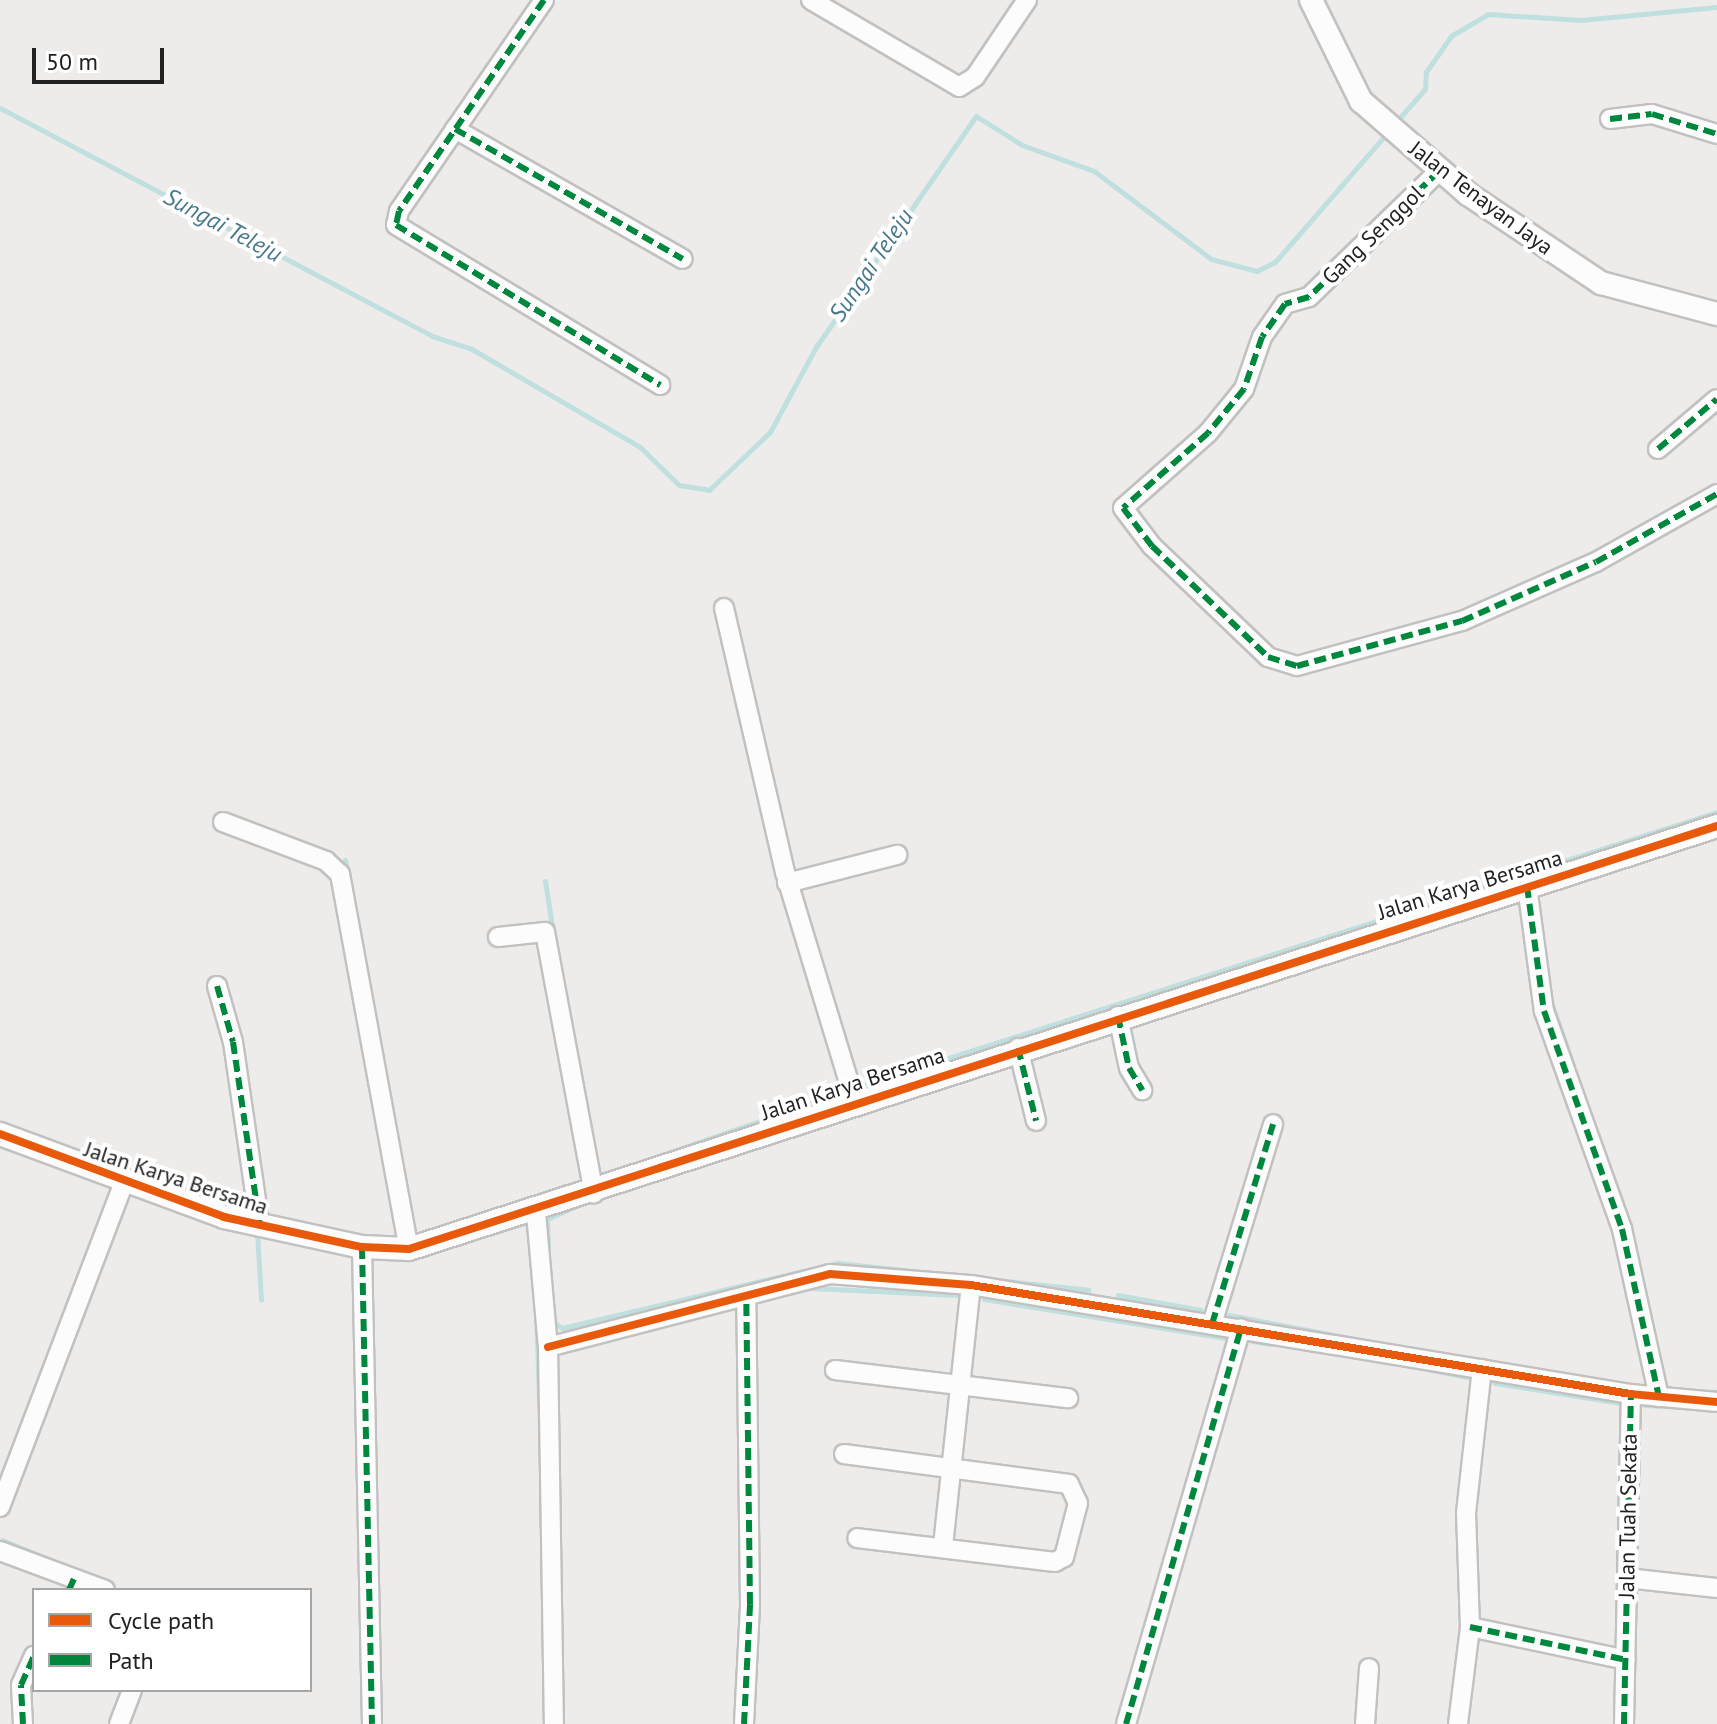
<!DOCTYPE html>
<style>
body{margin:0}
#map{position:relative;width:1717px;height:1724px;overflow:hidden;background:#eeecea;font-family:"PT Sans",sans-serif}
div>[style]{position:absolute}
.stream>*{height:5px;margin:-2.5px;padding:0 2.5px;transform-origin:2.5px;border-radius:2.5px;background:#c0dfdf}
.roads{filter:drop-shadow(2px 0 #c2c1c0) drop-shadow(-2px 0 #c2c1c0) drop-shadow(0 2px #c2c1c0) drop-shadow(0 -2px #c2c1c0)}
.minor>*{height:18px;margin:-9px;padding:0 9px;transform-origin:9px;border-radius:9px;background:#fcfcfc}
.tertiary>*{height:22px;margin:-11px;padding:0 11px;transform-origin:11px;border-radius:11px;background:#fcfcfc}
.quiet>*{height:6px;margin-top:-3px;transform-origin:0;background:repeating-linear-gradient(90deg,#00873e 0 12px,transparent 0 18px)}
.cycleway>*{height:8px;margin:-4px;padding:0 4px;transform-origin:4px;border-radius:4px;background:#e8590c}
span{translate:-50% -50%;white-space:nowrap;text-align:center;line-height:1.15;-webkit-text-stroke:8px #fff;paint-order:stroke}
.street-label{font-size:22px;color:#212121}
.water-label{font-size:24px;color:#47798b;font-style:italic}
.legend{position:absolute;left:32px;top:1588px;width:280px;height:104px;box-sizing:border-box;background:#fff;border:2px solid #a6a6a6;margin:0;padding:10px 14px;list-style:none;font-size:24px;color:#212121}
.legend li{display:flex;align-items:center;gap:16px;height:40px}
.legend b{width:40px;border:2px solid #a6a6a6}
.scale{position:absolute;left:32px;top:48px;width:132px;height:36px;box-sizing:border-box;border:4px solid #212121;border-top:0;padding-left:10px;font-size:24px;line-height:28px;white-space:nowrap;color:#212121;-webkit-text-stroke:6px #fff;paint-order:stroke}
</style>
<div id="map">
<div class="stream">
<i style="left:0;top:108px;width:488px;rotate:27.8deg"></i>
<i style="left:432px;top:336px;width:40px;rotate:18deg"></i>
<i style="left:470px;top:348px;width:197px;rotate:30.2deg"></i>
<i style="left:640px;top:447px;width:54px;rotate:44.3deg"></i>
<i style="left:679px;top:485px;width:30px;rotate:9deg"></i>
<i style="left:709px;top:490px;width:84px;rotate:-43.6deg"></i>
<i style="left:770px;top:432px;width:97px;rotate:-61.6deg"></i>
<i style="left:816px;top:347px;width:281px;rotate:-55.3deg"></i>
<i style="left:976px;top:116px;width:54px;rotate:32.2deg"></i>
<i style="left:1022px;top:145px;width:77px;rotate:19.9deg"></i>
<i style="left:1094px;top:171px;width:146px;rotate:36.9deg"></i>
<i style="left:1211px;top:259px;width:48px;rotate:14.6deg"></i>
<i style="left:1257px;top:271px;width:20px;rotate:-27deg"></i>
<i style="left:1275px;top:262px;width:171px;rotate:-49deg"></i>
<i style="left:1396px;top:122px;width:44px;rotate:-48.7deg"></i>
<i style="left:1425px;top:89px;width:17px;rotate:-87deg"></i>
<i style="left:1426px;top:72px;width:44px;rotate:-55.2deg"></i>
<i style="left:1451px;top:36px;width:43px;rotate:-30.7deg"></i>
<i style="left:1488px;top:14px;width:93px;rotate:3.7deg"></i>
<i style="left:1581px;top:20px;width:137px;rotate:-5.5deg"></i>
<i style="left:345px;top:860px;width:15px;rotate:79deg"></i>
<i style="left:545px;top:881px;width:52px;rotate:81.1deg"></i>
<i style="left:1551px;top:1002px;width:67px;rotate:70.8deg"></i>
<i style="left:864px;top:1085px;width:896px;rotate:-17.75deg"></i>
<i style="left:598px;top:1177px;width:256px;rotate:-19.1deg"></i>
<i style="left:257px;top:1232px;width:68px;rotate:86.6deg"></i>
<i style="left:548px;top:1247px;width:28px;rotate:-92deg"></i>
<i style="left:547px;top:1219px;width:37px;rotate:-24deg"></i>
<i style="left:406px;top:1259px;width:124px;rotate:-16.8deg"></i>
<i style="left:812px;top:1288px;width:144px;rotate:2.8deg"></i>
<i style="left:1118px;top:1295px;width:84px;rotate:10.2deg"></i>
<i style="left:984px;top:1299px;width:243px;rotate:9.2deg"></i>
<i style="left:536px;top:1309px;width:154px;rotate:88.1deg"></i>
<i style="left:1229px;top:1315px;width:128px;rotate:10.8deg"></i>
<i style="left:551px;top:1321px;width:13px;rotate:32deg"></i>
<i style="left:562px;top:1328px;width:284px;rotate:-13.3deg"></i>
<i style="left:838px;top:1263px;width:252px;rotate:6.1deg"></i>
<i style="left:1252px;top:1341px;width:19px;rotate:9deg"></i>
<i style="left:1427px;top:1369px;width:41px;rotate:11.3deg"></i>
<i style="left:1495px;top:1383px;width:133px;rotate:9.1deg"></i>
<i style="left:1690px;top:1391px;width:27px;rotate:2deg"></i>
<i style="left:1645px;top:1405px;width:35px;rotate:3deg"></i>
<i style="left:2px;top:1540px;width:60px;rotate:22.7deg"></i>
<i style="left:29px;top:1694px;width:14px;rotate:-69deg"></i>
</div>
<div class="roads">
<div class="minor">
<i style="left:544px;top:0;width:256px;rotate:124.5deg"></i>
<i style="left:399px;top:211px;width:14px;rotate:102deg"></i>
<i style="left:396px;top:225px;width:309px;rotate:31.2deg"></i>
<i style="left:811px;top:0;width:172px;rotate:30.4deg"></i>
<i style="left:959px;top:87px;width:19px;rotate:-32deg"></i>
<i style="left:975px;top:77px;width:93px;rotate:-56deg"></i>
<i style="left:1610px;top:119px;width:42px;rotate:-6.8deg"></i>
<i style="left:1652px;top:114px;width:68px;rotate:17.1deg"></i>
<i style="left:455px;top:129px;width:262px;rotate:29.7deg"></i>
<i style="left:1439px;top:171px;width:181px;rotate:135.9deg"></i>
<i style="left:1309px;top:297px;width:25px;rotate:164deg"></i>
<i style="left:1285px;top:304px;width:40px;rotate:124.9deg"></i>
<i style="left:1262px;top:337px;width:55px;rotate:109.1deg"></i>
<i style="left:1244px;top:389px;width:57px;rotate:129.3deg"></i>
<i style="left:1208px;top:433px;width:113px;rotate:138.6deg"></i>
<i style="left:1123px;top:508px;width:48px;rotate:52.7deg"></i>
<i style="left:1152px;top:546px;width:161px;rotate:43.7deg"></i>
<i style="left:1268px;top:657px;width:30px;rotate:17deg"></i>
<i style="left:1297px;top:666px;width:171px;rotate:-15.3deg"></i>
<i style="left:1462px;top:621px;width:146px;rotate:-23.8deg"></i>
<i style="left:1596px;top:562px;width:139px;rotate:-29.3deg"></i>
<i style="left:1658px;top:449px;width:77px;rotate:-40.3deg"></i>
<i style="left:724px;top:608px;width:271px;rotate:77deg"></i>
<i style="left:785px;top:872px;width:240px;rotate:73.1deg"></i>
<i style="left:223px;top:822px;width:110px;rotate:20.7deg"></i>
<i style="left:326px;top:861px;width:19px;rotate:43deg"></i>
<i style="left:340px;top:874px;width:381px;rotate:79.6deg"></i>
<i style="left:787px;top:883px;width:114px;rotate:-14.3deg"></i>
<i style="left:1527px;top:886px;width:126px;rotate:82.3deg"></i>
<i style="left:1544px;top:1011px;width:232px;rotate:70.3deg"></i>
<i style="left:1622px;top:1229px;width:172px;rotate:77.6deg"></i>
<i style="left:498px;top:937px;width:47px;rotate:-6.1deg"></i>
<i style="left:545px;top:932px;width:266px;rotate:79.4deg"></i>
<i style="left:217px;top:986px;width:58px;rotate:74.1deg"></i>
<i style="left:233px;top:1042px;width:187px;rotate:81.7deg"></i>
<i style="left:1118px;top:1016px;width:53px;rotate:78.1deg"></i>
<i style="left:1129px;top:1068px;width:26px;rotate:59deg"></i>
<i style="left:1018px;top:1048px;width:75px;rotate:76.1deg"></i>
<i style="left:536px;top:1213px;width:135px;rotate:84.9deg"></i>
<i style="left:548px;top:1347px;width:377px;rotate:89.1deg"></i>
<i style="left:362px;top:1247px;width:477px;rotate:88.8deg"></i>
<i style="left:1212px;top:1324px;width:209px;rotate:-73deg"></i>
<i style="left:548px;top:1347px;width:291px;rotate:-14.5deg"></i>
<i style="left:830px;top:1274px;width:141px;rotate:4.5deg"></i>
<i style="left:971px;top:1285px;width:669px;rotate:9.38deg"></i>
<i style="left:1631px;top:1394px;width:86px;rotate:5.3deg"></i>
<i style="left:835px;top:1370px;width:235px;rotate:6.9deg"></i>
<i style="left:844px;top:1454px;width:227px;rotate:7.6deg"></i>
<i style="left:1069px;top:1484px;width:21px;rotate:65deg"></i>
<i style="left:1078px;top:1503px;width:56px;rotate:104.5deg"></i>
<i style="left:1064px;top:1557px;width:10px;rotate:151deg"></i>
<i style="left:1055px;top:1562px;width:199px;rotate:-173.1deg"></i>
<i style="left:0;top:1507px;width:347px;rotate:-69.1deg"></i>
<i style="left:943px;top:1546px;width:262px;rotate:-83.9deg"></i>
<i style="left:0;top:1551px;width:112px;rotate:20.4deg"></i>
<i style="left:1627px;top:1578px;width:91px;rotate:6.3deg"></i>
<i style="left:1470px;top:1627px;width:159px;rotate:11.9deg"></i>
<i style="left:23px;top:1724px;width:39px;rotate:-93deg"></i>
<i style="left:21px;top:1685px;width:32px;rotate:-66deg"></i>
<i style="left:119px;top:1724px;width:36px;rotate:-69deg"></i>
<i style="left:744px;top:1724px;width:120px;rotate:-87.1deg"></i>
<i style="left:750px;top:1604px;width:308px;rotate:-90.7deg"></i>
<i style="left:1126px;top:1724px;width:412px;rotate:-73.8deg"></i>
<i style="left:1365px;top:1724px;width:56px;rotate:-85.9deg"></i>
<i style="left:1458px;top:1724px;width:98px;rotate:-82.9deg"></i>
<i style="left:1470px;top:1627px;width:114px;rotate:-92deg"></i>
<i style="left:1466px;top:1513px;width:145px;rotate:-83.7deg"></i>
<i style="left:1624px;top:1724px;width:330px;rotate:-88.8deg"></i>
</div>
<div class="tertiary">
<i style="left:1311px;top:0;width:113px;rotate:63.7deg"></i>
<i style="left:1361px;top:101px;width:142px;rotate:41deg"></i>
<i style="left:1468px;top:194px;width:160px;rotate:33.8deg"></i>
<i style="left:1601px;top:283px;width:120px;rotate:15deg"></i>
<i style="left:0;top:1134px;width:239px;rotate:20.3deg"></i>
<i style="left:224px;top:1217px;width:141px;rotate:12.3deg"></i>
<i style="left:362px;top:1247px;width:47px;rotate:2.4deg"></i>
<i style="left:409px;top:1249px;width:1375px;rotate:-17.92deg"></i>
</div>
</div>
<div class="quiet">
<i style="left:544px;top:0;width:256px;rotate:124.5deg"></i>
<i style="left:399px;top:211px;width:14px;rotate:102deg"></i>
<i style="left:396px;top:225px;width:309px;rotate:31.2deg"></i>
<i style="left:1610px;top:119px;width:42px;rotate:-6.8deg"></i>
<i style="left:1652px;top:114px;width:68px;rotate:17.1deg"></i>
<i style="left:455px;top:129px;width:262px;rotate:29.7deg"></i>
<i style="left:1439px;top:171px;width:181px;rotate:135.9deg"></i>
<i style="left:1309px;top:297px;width:25px;rotate:164deg"></i>
<i style="left:1285px;top:304px;width:40px;rotate:124.9deg"></i>
<i style="left:1262px;top:337px;width:55px;rotate:109.1deg"></i>
<i style="left:1244px;top:389px;width:57px;rotate:129.3deg"></i>
<i style="left:1208px;top:433px;width:113px;rotate:138.6deg"></i>
<i style="left:1123px;top:508px;width:48px;rotate:52.7deg"></i>
<i style="left:1152px;top:546px;width:161px;rotate:43.7deg"></i>
<i style="left:1268px;top:657px;width:30px;rotate:17deg"></i>
<i style="left:1297px;top:666px;width:171px;rotate:-15.3deg"></i>
<i style="left:1462px;top:621px;width:146px;rotate:-23.8deg"></i>
<i style="left:1596px;top:562px;width:139px;rotate:-29.3deg"></i>
<i style="left:1658px;top:449px;width:77px;rotate:-40.3deg"></i>
<i style="left:1527px;top:886px;width:126px;rotate:82.3deg"></i>
<i style="left:1544px;top:1011px;width:232px;rotate:70.3deg"></i>
<i style="left:1622px;top:1229px;width:172px;rotate:77.6deg"></i>
<i style="left:217px;top:986px;width:58px;rotate:74.1deg"></i>
<i style="left:233px;top:1042px;width:187px;rotate:81.7deg"></i>
<i style="left:1118px;top:1016px;width:53px;rotate:78.1deg"></i>
<i style="left:1129px;top:1068px;width:26px;rotate:59deg"></i>
<i style="left:1018px;top:1048px;width:75px;rotate:76.1deg"></i>
<i style="left:362px;top:1247px;width:477px;rotate:88.8deg"></i>
<i style="left:1212px;top:1324px;width:209px;rotate:-73deg"></i>
<i style="left:69px;top:1590px;width:12px;rotate:-66deg"></i>
<i style="left:1470px;top:1627px;width:159px;rotate:11.9deg"></i>
<i style="left:23px;top:1724px;width:39px;rotate:-93deg"></i>
<i style="left:21px;top:1685px;width:32px;rotate:-66deg"></i>
<i style="left:744px;top:1724px;width:120px;rotate:-87.1deg"></i>
<i style="left:750px;top:1604px;width:308px;rotate:-90.7deg"></i>
<i style="left:1126px;top:1724px;width:412px;rotate:-73.8deg"></i>
<i style="left:1624px;top:1724px;width:330px;rotate:-88.8deg"></i>
</div>
<div class="cycleway">
<i style="left:0;top:1134px;width:239px;rotate:20.3deg"></i>
<i style="left:224px;top:1217px;width:141px;rotate:12.3deg"></i>
<i style="left:362px;top:1247px;width:47px;rotate:2.4deg"></i>
<i style="left:409px;top:1249px;width:1375px;rotate:-17.92deg"></i>
<i style="left:548px;top:1347px;width:291px;rotate:-14.5deg"></i>
<i style="left:830px;top:1274px;width:141px;rotate:4.5deg"></i>
<i style="left:971px;top:1285px;width:669px;rotate:9.38deg"></i>
<i style="left:1631px;top:1394px;width:86px;rotate:5.3deg"></i>
</div>
<div class="street-label">
<span style="left:1481px;top:198px;rotate:37deg">Jalan Tenayan Jaya</span>
<span style="left:1373px;top:235px;rotate:-44deg">Gang Senggol</span>
<span style="left:1470px;top:885px;rotate:-17deg">Jalan Karya Bersama</span>
<span style="left:853px;top:1084px;rotate:-18deg">Jalan Karya Bersama</span>
<span style="left:176px;top:1178px;rotate:18deg">Jalan Karya Bersama</span>
<span style="left:1628px;top:1516px;rotate:-89deg">Jalan Tuah Sekata</span>
</div>
<div class="water-label">
<span style="left:223px;top:225px;rotate:28deg">Sungai Teleju</span>
<span style="left:871px;top:265px;rotate:-56deg">Sungai Teleju</span>
</div>
<ul class="legend">
<li><b style="height:10px;background:#e8590c"></b>Cycle path</li>
<li><b style="height:10px;background:#00873e"></b>Path</li>
</ul>
<div class="scale">50 m</div>
</div>
